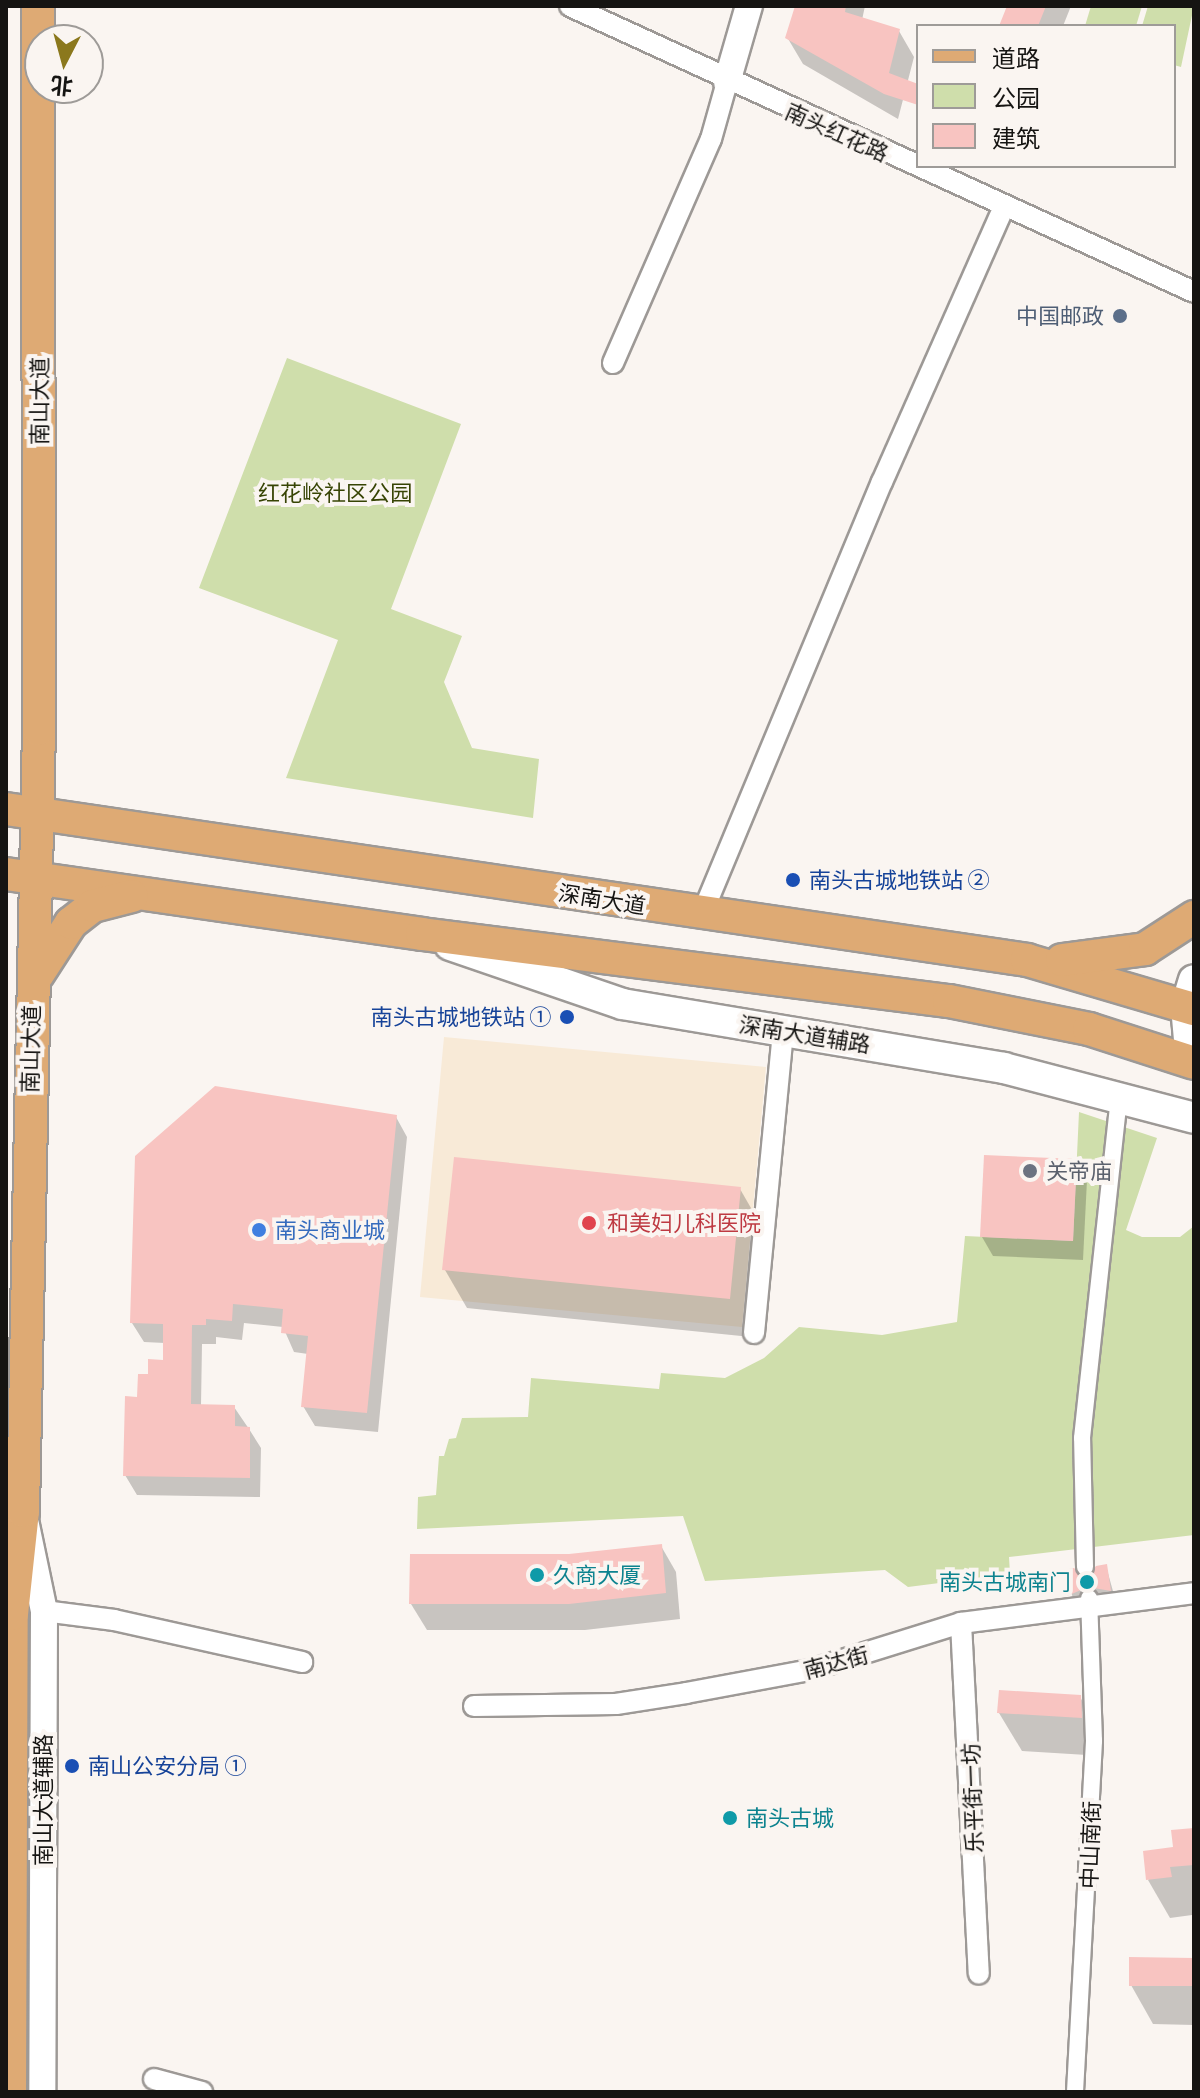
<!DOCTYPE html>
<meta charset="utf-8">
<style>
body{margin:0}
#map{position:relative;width:1200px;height:2098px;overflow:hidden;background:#faf5f1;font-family:Commissioner,"Noto Sans SC",sans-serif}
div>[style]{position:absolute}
.medical>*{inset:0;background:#f8ead7}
.green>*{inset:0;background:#cfdeab}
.shadow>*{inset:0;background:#0003}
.building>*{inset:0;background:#f8c4c1}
.pedestrian-tunnel>*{height:16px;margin-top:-8px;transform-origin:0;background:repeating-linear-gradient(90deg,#d8d3d0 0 16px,transparent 0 24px)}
.roads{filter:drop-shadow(2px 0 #9d9996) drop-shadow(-2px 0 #9d9996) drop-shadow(0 2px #9d9996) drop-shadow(0 -2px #9d9996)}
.pedestrian>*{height:16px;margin:-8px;padding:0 8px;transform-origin:8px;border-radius:8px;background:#fff}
.minor>*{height:20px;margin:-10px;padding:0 10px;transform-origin:10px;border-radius:10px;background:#fff}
.tertiary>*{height:26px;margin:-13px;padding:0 13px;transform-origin:13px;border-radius:13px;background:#fff}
.secondary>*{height:30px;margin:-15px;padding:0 15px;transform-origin:15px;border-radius:15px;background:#fff}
.primary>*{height:32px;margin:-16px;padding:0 16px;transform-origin:16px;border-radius:16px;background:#deaa74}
.dots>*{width:22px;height:22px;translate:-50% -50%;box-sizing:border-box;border:4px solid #faf5f1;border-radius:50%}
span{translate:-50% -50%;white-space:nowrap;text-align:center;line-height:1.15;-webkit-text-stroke:8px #faf5f1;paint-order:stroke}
.street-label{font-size:22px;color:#151412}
.service-label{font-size:22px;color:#4e5e75}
.right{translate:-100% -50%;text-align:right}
.park-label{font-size:22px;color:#374404}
.transit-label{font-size:22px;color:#164399}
.left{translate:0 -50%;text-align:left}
.worship-label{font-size:22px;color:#5b616d}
.health-label{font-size:22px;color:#be3a42}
.shop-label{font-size:22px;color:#366cbe}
.culture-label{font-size:22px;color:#0d838f}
.frame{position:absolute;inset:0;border:8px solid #151412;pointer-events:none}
.legend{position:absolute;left:916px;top:24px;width:260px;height:144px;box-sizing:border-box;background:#faf5f1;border:2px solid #9e9b98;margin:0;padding:10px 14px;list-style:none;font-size:24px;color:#151412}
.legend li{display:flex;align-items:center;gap:16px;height:40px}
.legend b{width:40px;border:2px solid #9e9b98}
.north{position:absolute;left:24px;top:24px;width:80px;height:80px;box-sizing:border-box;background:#faf5f1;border:2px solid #9e9b98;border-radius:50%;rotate:186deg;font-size:22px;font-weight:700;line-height:32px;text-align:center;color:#151412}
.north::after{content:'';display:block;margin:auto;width:28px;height:36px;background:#8b781d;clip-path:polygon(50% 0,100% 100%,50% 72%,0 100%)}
</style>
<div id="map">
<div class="medical">
<i style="clip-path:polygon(444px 1037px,766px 1067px,742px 1327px,420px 1297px)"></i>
</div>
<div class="green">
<i style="clip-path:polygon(1091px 6px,1142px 6px,1136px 26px,1085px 26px)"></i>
<i style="clip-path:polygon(1148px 6px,1194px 6px,1181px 67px,1174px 65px,1174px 26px,1142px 26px)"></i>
<i style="clip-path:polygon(287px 358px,461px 424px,391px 609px,462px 636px,444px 682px,472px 748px,539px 759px,533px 818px,286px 778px,338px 640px,199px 588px)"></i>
<i style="clip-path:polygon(1079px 1112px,1157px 1138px,1126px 1230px,1142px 1237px,1180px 1237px,1194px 1226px,1194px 1535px,1009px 1557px,1010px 1574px,908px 1587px,885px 1570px,705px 1581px,683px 1516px,417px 1529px,418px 1497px,436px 1495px,439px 1456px,444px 1456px,449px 1439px,456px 1438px,462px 1418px,528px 1417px,531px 1378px,659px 1389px,661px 1373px,725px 1378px,764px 1358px,799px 1327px,882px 1335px,957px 1322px,965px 1236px,1073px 1241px)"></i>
</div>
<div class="shadow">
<i style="clip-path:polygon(797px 6px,865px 6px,862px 20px,899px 31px,914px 57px,898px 119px,803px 64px,787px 37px)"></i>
<i style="clip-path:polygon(1009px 6px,1071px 6px,1063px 26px,1001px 26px)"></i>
<i style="clip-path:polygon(396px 1117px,407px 1137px,378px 1432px,315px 1426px,303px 1406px,308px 1354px,294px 1352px,283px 1327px,244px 1323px,242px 1340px,216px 1337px,216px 1344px,202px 1344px,201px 1406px,234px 1407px,249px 1429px,261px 1448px,260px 1497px,137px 1495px,125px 1475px,139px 1399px,165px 1362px,165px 1343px,144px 1342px,132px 1323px)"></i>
<i style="clip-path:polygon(1075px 1161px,1087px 1180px,1083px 1260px,993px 1256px,982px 1237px)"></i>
<i style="clip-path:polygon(740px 1189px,762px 1227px,751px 1337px,467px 1308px,445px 1270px)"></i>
<i style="clip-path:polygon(661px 1546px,676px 1572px,680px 1619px,585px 1630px,427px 1630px,411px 1604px,569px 1556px)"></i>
<i style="clip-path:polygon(1106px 1566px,1116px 1602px,1076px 1608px,1065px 1572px,1086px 1581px)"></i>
<i style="clip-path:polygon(1080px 1697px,1102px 1735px,1103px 1756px,1022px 1751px,999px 1713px)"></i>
<i style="clip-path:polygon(1194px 1830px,1192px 1915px,1170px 1918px,1148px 1880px)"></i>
<i style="clip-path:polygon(1194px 1958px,1194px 2025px,1153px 2024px,1131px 1985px)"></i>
</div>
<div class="building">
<i style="clip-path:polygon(795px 6px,846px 6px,845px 12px,900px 29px,889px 73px,918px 84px,918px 105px,884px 94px,785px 38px)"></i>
<i style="clip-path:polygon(1007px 6px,1046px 6px,1038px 26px,999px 26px)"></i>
<i style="clip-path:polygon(215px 1086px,397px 1115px,367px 1413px,301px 1407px,308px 1336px,281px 1333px,283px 1309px,233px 1304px,232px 1321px,206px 1319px,206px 1325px,192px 1325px,191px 1404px,235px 1405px,235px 1426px,250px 1427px,250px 1478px,123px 1476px,125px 1396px,137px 1397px,138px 1374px,148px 1374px,148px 1359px,163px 1360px,163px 1324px,130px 1323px,135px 1156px)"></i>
<i style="clip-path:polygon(984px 1155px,1077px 1159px,1073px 1241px,980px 1237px)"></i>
<i style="clip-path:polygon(454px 1157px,741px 1187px,730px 1299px,442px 1270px)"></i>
<i style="clip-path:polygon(662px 1544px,666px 1593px,569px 1604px,409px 1604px,410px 1554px,569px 1554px)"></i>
<i style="clip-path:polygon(1107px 1564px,1111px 1591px,1088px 1587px,1067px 1596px,1063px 1570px,1074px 1568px,1086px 1578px,1096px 1566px)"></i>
<i style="clip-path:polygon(999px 1690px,1081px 1695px,1082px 1718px,997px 1713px)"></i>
<i style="clip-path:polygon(1194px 1828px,1194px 1865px,1170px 1867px,1172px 1877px,1146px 1880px,1143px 1851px,1173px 1847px,1171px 1830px)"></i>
<i style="clip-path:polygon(1129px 1957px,1194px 1958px,1194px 1986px,1129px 1986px)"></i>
</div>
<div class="pedestrian-tunnel">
<i style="left:1085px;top:1567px;width:31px;rotate:83deg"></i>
</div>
<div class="roads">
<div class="pedestrian">
<i style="left:1085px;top:1567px;width:129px;rotate:-91.3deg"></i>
<i style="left:1082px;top:1438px;width:345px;rotate:-83.8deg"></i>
<i style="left:1075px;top:2092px;width:352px;rotate:-86.9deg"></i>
<i style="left:1094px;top:1741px;width:143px;rotate:-92deg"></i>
</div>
<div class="minor">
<i style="left:570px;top:6px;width:686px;rotate:24.62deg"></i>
<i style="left:613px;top:363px;width:244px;rotate:-66.4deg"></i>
<i style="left:711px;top:139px;width:59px;rotate:-74.3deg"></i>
<i style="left:702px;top:914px;width:468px;rotate:-67.4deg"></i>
<i style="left:882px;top:482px;width:301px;rotate:-66.1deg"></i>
<i style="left:754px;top:1333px;width:304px;rotate:-84.5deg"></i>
<i style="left:44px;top:1611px;width:71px;rotate:7.3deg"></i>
<i style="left:114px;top:1620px;width:193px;rotate:12.6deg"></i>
<i style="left:961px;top:1623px;width:351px;rotate:87.1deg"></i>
<i style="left:474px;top:1706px;width:142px;rotate:-0.8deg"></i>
<i style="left:616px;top:1704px;width:71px;rotate:-8.9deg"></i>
<i style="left:686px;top:1693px;width:126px;rotate:-10.5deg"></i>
<i style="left:810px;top:1670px;width:158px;rotate:-17.3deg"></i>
<i style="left:961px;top:1623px;width:235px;rotate:-7.3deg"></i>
<i style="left:154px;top:2079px;width:50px;rotate:15.2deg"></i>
</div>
<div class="tertiary">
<i style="left:727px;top:82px;width:79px;rotate:-73.9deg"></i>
<i style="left:26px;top:1525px;width:88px;rotate:78.2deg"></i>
<i style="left:44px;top:1611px;width:481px;rotate:90.2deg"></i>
</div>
<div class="secondary">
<i style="left:450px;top:945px;width:182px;rotate:18.9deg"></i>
<i style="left:622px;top:1004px;width:387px;rotate:9.5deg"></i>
<i style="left:1004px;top:1068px;width:196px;rotate:14.7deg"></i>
<i style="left:1191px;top:1062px;width:56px;rotate:-95.1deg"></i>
<i style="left:1186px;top:1006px;width:27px;rotate:-73deg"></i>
</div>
<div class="primary">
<i style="left:6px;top:809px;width:1032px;rotate:8.41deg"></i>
<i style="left:1027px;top:960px;width:174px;rotate:16.4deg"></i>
<i style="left:6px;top:874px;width:420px;rotate:8.2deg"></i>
<i style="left:422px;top:934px;width:531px;rotate:7.25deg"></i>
<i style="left:949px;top:1001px;width:143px;rotate:11.3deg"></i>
<i style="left:1089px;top:1029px;width:110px;rotate:17.9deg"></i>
<i style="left:1062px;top:960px;width:84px;rotate:-7.5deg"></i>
<i style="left:1145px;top:949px;width:59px;rotate:-33.1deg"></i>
<i style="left:38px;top:974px;width:61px;rotate:-57.1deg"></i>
<i style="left:71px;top:923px;width:28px;rotate:-38deg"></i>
<i style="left:93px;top:906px;width:40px;rotate:-14.4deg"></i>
<i style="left:10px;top:2092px;width:478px;rotate:-89.8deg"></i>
<i style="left:12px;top:1614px;width:104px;rotate:-83.9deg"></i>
<i style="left:23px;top:1511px;width:782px;rotate:-88.83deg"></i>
<i style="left:39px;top:729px;width:723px;rotate:-90.08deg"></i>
</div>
</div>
<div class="dots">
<i style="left:1120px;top:316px;background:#5c6f8a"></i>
<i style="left:793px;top:880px;background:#1a4fb4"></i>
<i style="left:567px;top:1017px;background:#1a4fb4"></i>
<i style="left:1030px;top:1171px;background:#6b7280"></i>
<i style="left:589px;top:1223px;background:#e0444e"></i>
<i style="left:259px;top:1230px;background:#3f7fe0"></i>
<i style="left:537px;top:1575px;background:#0f9aa8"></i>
<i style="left:1087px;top:1582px;background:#0f9aa8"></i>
<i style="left:72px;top:1766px;background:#1a4fb4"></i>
<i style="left:730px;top:1818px;background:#0f9aa8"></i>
</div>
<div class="street-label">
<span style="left:837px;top:132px;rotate:24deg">南头红花路</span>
<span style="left:39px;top:401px;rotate:-90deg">南山大道</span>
<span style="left:602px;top:899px;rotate:9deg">深南大道</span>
<span style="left:805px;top:1034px;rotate:9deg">深南大道辅路</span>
<span style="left:30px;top:1049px;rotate:-89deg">南山大道</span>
<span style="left:836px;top:1662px;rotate:-15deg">南达街</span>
<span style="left:972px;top:1798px;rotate:-92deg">乐平街一坊</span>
<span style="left:43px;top:1800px;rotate:-90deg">南山大道辅路</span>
<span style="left:1090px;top:1845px;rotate:-88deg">中山南街</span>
</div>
<div class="service-label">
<span class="right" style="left:1104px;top:316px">中国邮政</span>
</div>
<div class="park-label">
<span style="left:335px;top:493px">红花岭社区公园</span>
</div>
<div class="transit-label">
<span class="left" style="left:809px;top:880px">南头古城地铁站 ②</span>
<span class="right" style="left:551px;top:1017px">南头古城地铁站 ①</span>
<span class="left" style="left:88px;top:1766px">南山公安分局 ①</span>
</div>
<div class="worship-label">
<span class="left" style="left:1046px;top:1171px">关帝庙</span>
</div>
<div class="health-label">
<span class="left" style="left:607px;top:1223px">和美妇儿科医院</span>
</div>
<div class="shop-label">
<span class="left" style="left:275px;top:1230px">南头商业城</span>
</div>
<div class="culture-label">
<span class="left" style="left:553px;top:1575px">久商大厦</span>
<span class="right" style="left:1071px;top:1582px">南头古城南门</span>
<span class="left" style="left:746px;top:1818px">南头古城</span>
</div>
<div class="frame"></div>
<ul class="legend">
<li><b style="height:10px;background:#deaa74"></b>道路</li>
<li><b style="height:22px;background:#cfdeab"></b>公园</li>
<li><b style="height:22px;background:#f8c4c1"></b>建筑</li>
</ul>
<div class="north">北</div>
</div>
